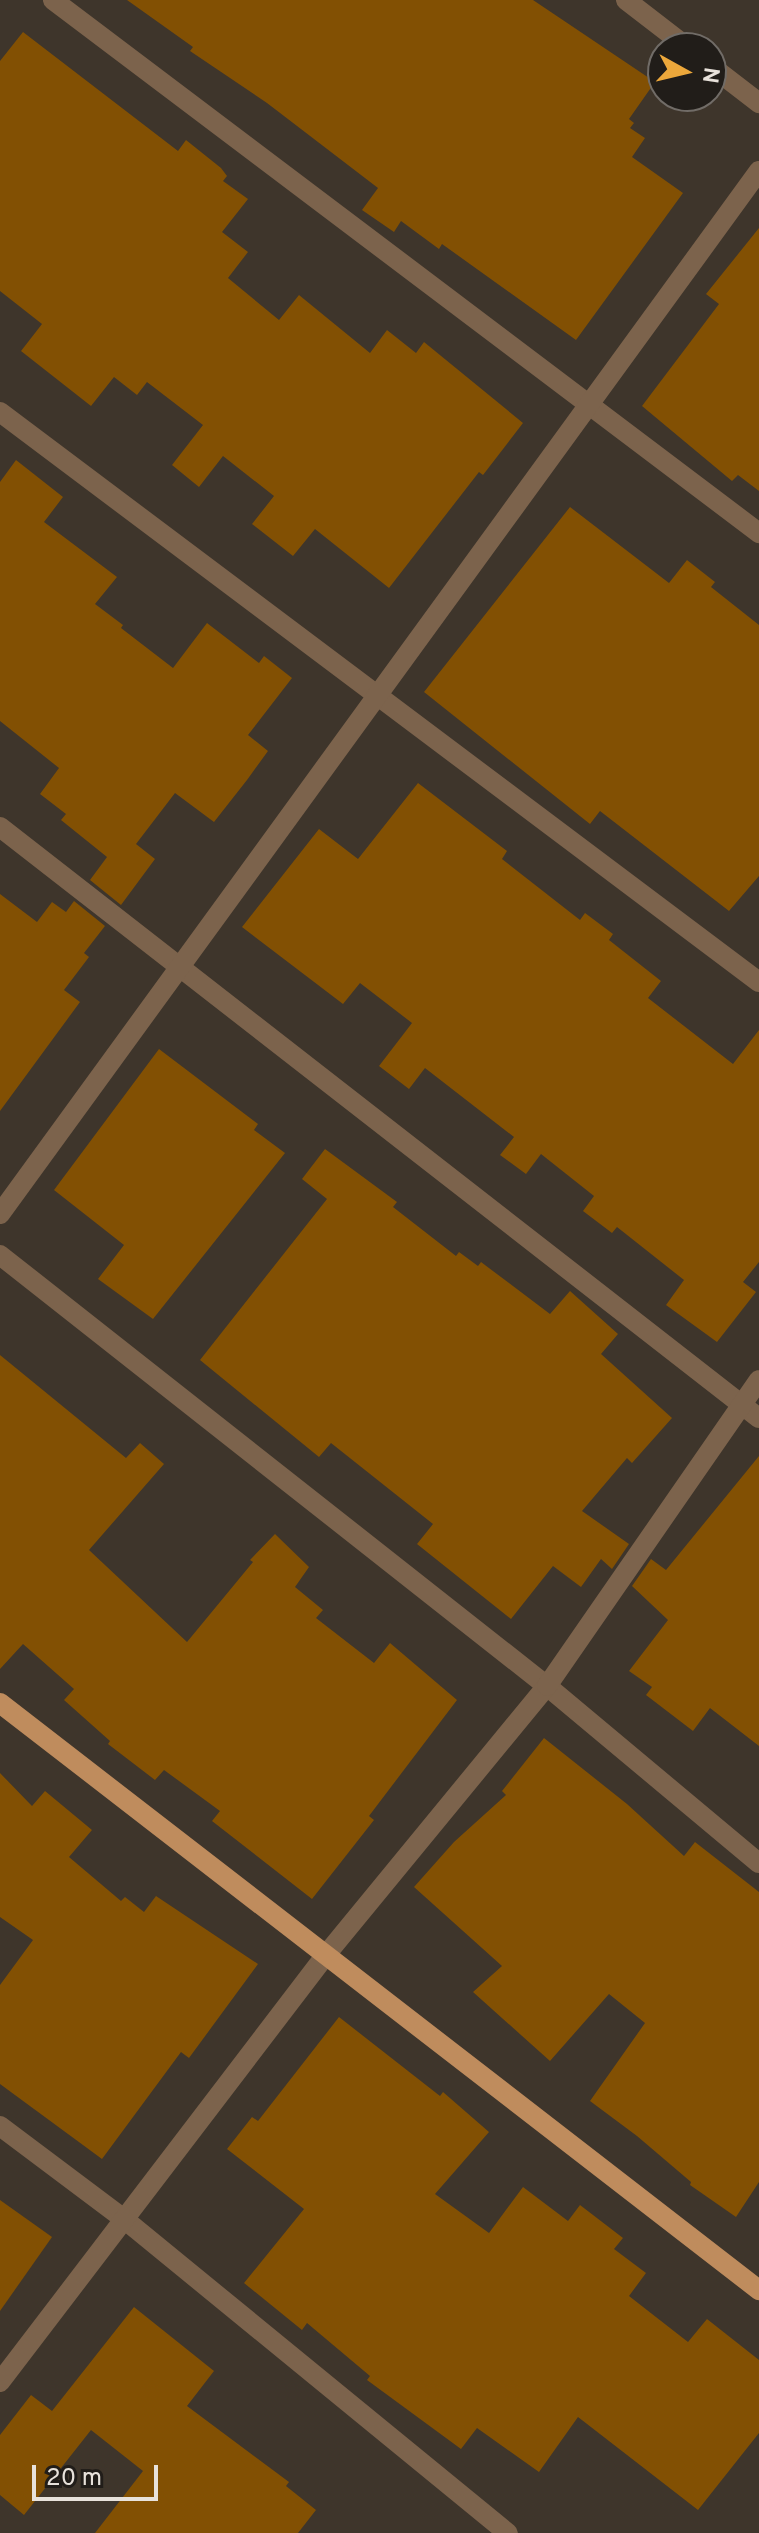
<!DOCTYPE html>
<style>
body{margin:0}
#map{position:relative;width:759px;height:2533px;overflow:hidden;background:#3e352b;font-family:Overpass,sans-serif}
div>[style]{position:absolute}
.building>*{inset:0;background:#825003}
.minor>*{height:20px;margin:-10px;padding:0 10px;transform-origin:10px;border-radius:10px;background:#7c634c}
.major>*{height:20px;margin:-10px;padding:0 10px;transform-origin:10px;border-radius:10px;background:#bf8c5d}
span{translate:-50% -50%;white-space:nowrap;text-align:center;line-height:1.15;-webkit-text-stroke:8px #211d19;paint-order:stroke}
.north{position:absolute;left:647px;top:32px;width:80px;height:80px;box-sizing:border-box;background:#211d19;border:2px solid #716c67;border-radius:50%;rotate:98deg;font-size:22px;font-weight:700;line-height:32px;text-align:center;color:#e8e2db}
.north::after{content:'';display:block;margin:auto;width:28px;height:36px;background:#eda83b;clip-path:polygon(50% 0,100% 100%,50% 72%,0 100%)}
.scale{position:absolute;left:32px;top:2465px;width:126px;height:36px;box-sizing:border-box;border:4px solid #e8e2db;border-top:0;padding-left:10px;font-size:24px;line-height:28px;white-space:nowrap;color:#e8e2db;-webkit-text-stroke:6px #211d19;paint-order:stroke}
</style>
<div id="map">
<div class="building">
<i style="clip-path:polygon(127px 0,533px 0,655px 82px,629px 119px,634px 123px,630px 128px,645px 138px,632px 157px,683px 193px,576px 340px,442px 244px,439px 249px,401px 221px,394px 232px,362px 210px,378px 188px,267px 103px,190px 51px,193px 47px)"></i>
<i style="clip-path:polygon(23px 32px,178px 151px,186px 140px,221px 168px,227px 176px,223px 181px,248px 199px,222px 232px,248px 252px,228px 278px,279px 320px,299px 295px,370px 353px,387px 330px,416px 353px,424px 342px,523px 423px,483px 475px,479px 472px,389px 588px,315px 529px,293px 556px,252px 524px,274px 496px,223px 456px,199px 487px,172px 465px,203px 425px,147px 382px,137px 395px,114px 377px,91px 406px,21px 351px,42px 324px,0 291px,0 61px)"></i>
<i style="clip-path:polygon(759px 228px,759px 491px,738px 475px,732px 481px,642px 406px,719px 304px,706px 294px)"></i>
<i style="clip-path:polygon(16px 460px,63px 497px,44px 522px,117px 577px,95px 604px,123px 625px,121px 628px,173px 668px,207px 623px,259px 663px,264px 656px,292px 678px,248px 735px,268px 751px,247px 780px,214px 822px,175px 793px,136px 844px,155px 859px,121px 905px,90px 880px,107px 857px,61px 820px,66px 814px,40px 794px,59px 768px,0 721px,0 482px)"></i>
<i style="clip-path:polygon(570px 507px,669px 583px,687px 560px,715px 582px,711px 587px,759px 625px,759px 876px,729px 911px,600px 811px,590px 824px,424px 692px)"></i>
<i style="clip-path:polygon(418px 783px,507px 851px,502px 859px,580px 920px,585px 913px,613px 934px,609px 940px,661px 981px,648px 998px,733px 1064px,759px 1030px,759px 1262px,743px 1282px,756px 1292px,717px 1342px,666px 1305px,684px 1280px,617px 1227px,612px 1233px,583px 1211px,594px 1196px,541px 1154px,526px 1174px,500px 1155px,514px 1137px,425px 1068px,409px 1089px,379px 1066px,412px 1023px,360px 983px,343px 1004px,242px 927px,319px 829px,358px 859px)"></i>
<i style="clip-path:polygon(0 894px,37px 922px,52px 902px,66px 912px,74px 901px,105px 926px,84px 953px,89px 957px,64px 990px,80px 1002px,0 1111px)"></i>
<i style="clip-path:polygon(159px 1049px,258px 1124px,254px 1130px,285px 1153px,153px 1319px,98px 1279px,124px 1245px,54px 1190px)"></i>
<i style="clip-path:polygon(325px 1149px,397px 1202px,393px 1207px,456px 1256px,459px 1252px,478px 1266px,481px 1262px,550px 1314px,570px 1291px,618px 1334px,601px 1354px,672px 1418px,632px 1463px,627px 1458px,582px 1511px,629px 1544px,612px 1569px,601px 1559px,581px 1587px,553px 1566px,511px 1619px,417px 1544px,433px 1524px,331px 1443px,319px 1457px,200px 1360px,327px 1199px,302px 1179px)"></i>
<i style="clip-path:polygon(0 1355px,126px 1458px,140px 1443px,164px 1464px,89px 1550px,187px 1642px,253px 1562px,250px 1560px,275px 1534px,309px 1567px,295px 1587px,323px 1610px,316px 1618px,374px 1663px,390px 1643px,457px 1700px,369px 1816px,374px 1820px,312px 1899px,212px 1821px,220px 1811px,164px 1770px,155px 1780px,108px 1744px,110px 1741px,64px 1700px,74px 1689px,23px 1644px,0 1669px)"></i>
<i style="clip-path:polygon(759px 1456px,759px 1746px,710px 1708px,693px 1731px,646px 1695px,652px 1687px,629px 1671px,668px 1620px,632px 1586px,651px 1559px,666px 1570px)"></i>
<i style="clip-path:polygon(544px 1738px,627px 1804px,684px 1856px,695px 1842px,759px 1892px,759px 2182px,736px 2217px,690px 2185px,691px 2182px,637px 2136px,590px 2101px,645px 2023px,609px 1994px,550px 2061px,473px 1992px,502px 1966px,414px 1887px,454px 1842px,506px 1795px,502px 1791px)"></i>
<i style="clip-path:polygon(0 1773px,32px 1806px,45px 1791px,92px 1830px,69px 1857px,121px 1901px,125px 1897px,144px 1912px,156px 1896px,258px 1964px,189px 2058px,181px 2052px,102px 2159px,0 2084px,0 1985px,33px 1940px,0 1917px)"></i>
<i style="clip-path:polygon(339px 2017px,440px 2096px,443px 2092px,489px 2132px,435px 2194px,489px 2233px,523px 2187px,568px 2221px,580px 2205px,623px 2238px,614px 2249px,646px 2273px,629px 2296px,688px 2342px,707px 2319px,759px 2360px,759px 2433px,698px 2510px,578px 2417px,539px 2472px,477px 2428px,461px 2449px,367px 2380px,370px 2376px,307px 2323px,302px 2330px,244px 2283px,304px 2209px,227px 2149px,252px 2117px,258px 2121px)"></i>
<i style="clip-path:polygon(0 2200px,52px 2237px,0 2311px)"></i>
<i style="clip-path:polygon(134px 2307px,214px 2371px,187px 2406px,289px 2482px,286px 2486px,316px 2510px,298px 2533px,95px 2533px,143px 2471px,91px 2430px,24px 2515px,0 2495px,0 2435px,31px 2395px,52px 2411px)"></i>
</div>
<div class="minor">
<i style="left:53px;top:0;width:885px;rotate:37.05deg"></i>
<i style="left:626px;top:0;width:78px;rotate:37.7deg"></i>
<i style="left:711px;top:66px;width:61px;rotate:37.6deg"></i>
<i style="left:0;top:412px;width:949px;rotate:36.91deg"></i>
<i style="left:0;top:827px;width:962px;rotate:37.91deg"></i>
<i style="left:0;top:1214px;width:1290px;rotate:-53.96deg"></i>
<i style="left:0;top:1255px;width:696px;rotate:38.24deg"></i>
<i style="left:547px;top:1686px;width:276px;rotate:39.9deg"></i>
<i style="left:0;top:2126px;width:155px;rotate:36.9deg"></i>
<i style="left:124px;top:2219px;width:496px;rotate:39.3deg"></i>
<i style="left:0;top:2382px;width:536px;rotate:-52.66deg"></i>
<i style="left:325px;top:1956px;width:350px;rotate:-50.6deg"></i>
<i style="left:547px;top:1686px;width:372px;rotate:-55.3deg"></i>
</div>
<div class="major">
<i style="left:0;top:1703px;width:960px;rotate:37.72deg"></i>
</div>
<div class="north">N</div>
<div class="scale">20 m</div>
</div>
